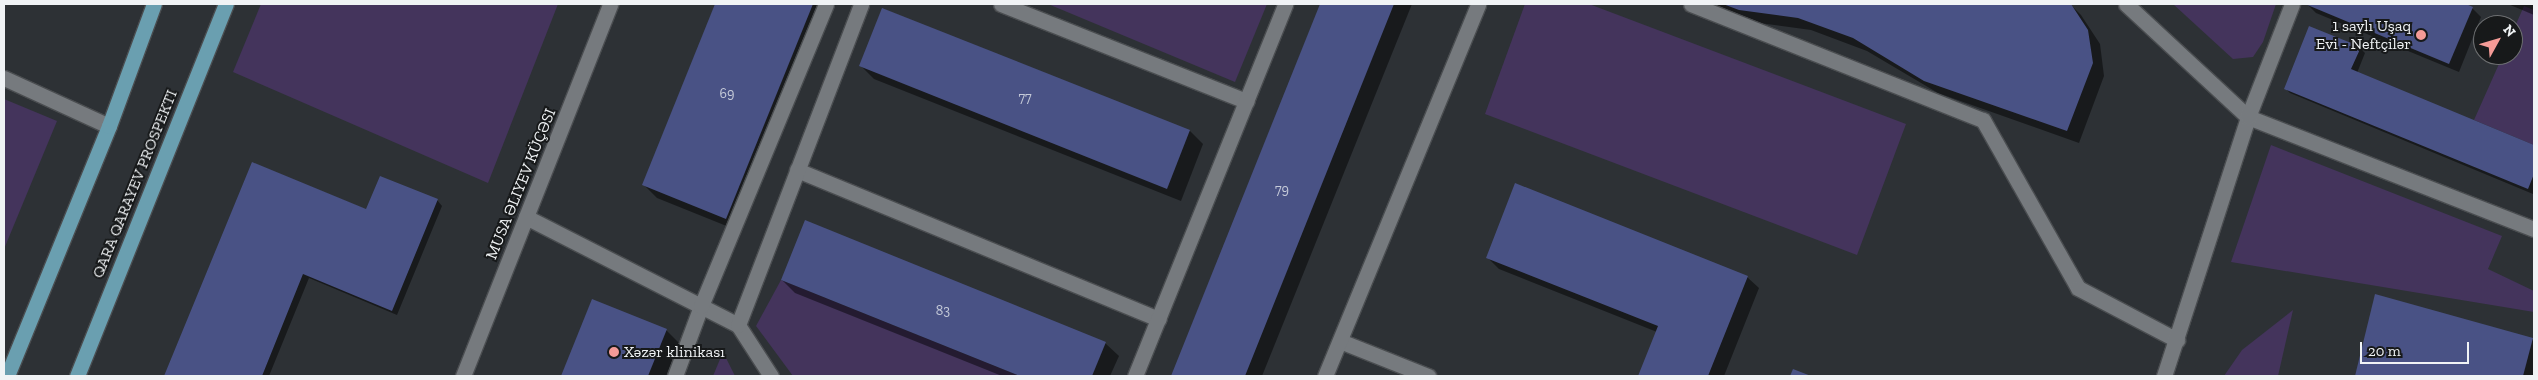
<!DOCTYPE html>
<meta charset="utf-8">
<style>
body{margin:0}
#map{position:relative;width:2538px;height:380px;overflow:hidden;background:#2d3135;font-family:"Zilla Slab",serif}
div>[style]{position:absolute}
.green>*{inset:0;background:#44345c}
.shadow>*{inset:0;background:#0007}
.building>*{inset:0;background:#495285}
.roads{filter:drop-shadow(1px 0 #4a4d50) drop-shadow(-1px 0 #4a4d50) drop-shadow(0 1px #4a4d50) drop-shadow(0 -1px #4a4d50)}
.minor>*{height:15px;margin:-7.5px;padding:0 7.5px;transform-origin:7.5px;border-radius:7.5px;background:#767a7e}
.major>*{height:15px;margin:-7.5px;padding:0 7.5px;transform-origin:7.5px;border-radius:7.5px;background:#6a9fb0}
.dots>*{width:14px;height:14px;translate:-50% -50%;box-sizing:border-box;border:2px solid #17191a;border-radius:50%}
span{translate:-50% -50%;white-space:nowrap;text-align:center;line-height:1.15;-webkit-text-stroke:4px #17191a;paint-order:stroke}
.number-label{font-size:14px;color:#c6cbd9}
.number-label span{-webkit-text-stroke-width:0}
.poi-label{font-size:16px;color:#f0f3f5}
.right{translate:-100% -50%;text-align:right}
.left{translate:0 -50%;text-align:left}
.street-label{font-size:16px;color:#f0f3f5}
.frame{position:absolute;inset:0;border:5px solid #f0f3f5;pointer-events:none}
.north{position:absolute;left:2473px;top:15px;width:50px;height:50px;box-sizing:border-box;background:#17191a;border:1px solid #6e7072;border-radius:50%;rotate:51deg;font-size:14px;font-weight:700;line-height:20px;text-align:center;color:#f0f3f5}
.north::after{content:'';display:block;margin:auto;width:18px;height:22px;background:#f59b97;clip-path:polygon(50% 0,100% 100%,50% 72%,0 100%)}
.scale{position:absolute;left:2360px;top:342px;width:109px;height:22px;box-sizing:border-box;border:2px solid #f0f3f5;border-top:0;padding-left:6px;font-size:15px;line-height:18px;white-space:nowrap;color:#f0f3f5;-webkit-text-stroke:4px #17191a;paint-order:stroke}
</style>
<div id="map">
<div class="green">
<i style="clip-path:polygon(261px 4px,558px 4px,488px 183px,233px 72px)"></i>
<i style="clip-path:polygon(1048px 4px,1267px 4px,1235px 82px)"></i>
<i style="clip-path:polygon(1525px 4px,1589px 4px,1906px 124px,1857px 255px,1485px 114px)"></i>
<i style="clip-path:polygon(2173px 4px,2276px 4px,2263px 42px,2253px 57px,2233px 59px)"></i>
<i style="clip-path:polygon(2524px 6px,2534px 10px,2534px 145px,2474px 120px,2503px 55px,2513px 55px,2513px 31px)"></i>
<i style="clip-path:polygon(4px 99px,57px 121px,4px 249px)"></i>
<i style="clip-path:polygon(2271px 145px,2502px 236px,2488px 269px,2534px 291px,2534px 312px,2231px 262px)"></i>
<i style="clip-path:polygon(781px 280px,1020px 376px,793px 376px,756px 326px)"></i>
<i style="clip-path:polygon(2293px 310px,2278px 376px,2224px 376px,2242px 350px)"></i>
<i style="clip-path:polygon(723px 352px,735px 376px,713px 376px)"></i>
</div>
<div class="shadow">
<i style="clip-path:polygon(717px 4px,831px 4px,739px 231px,657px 198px,644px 185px)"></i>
<i style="clip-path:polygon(1321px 4px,1412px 4px,1262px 376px,1172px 376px)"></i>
<i style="clip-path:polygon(1709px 4px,2070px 4px,2081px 15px,2100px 44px,2104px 76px,2079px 143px,1938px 93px,1867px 51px,1811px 30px,1752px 22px)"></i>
<i style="clip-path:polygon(2307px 4px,2462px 4px,2472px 8px,2481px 17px,2459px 72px,2316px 13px)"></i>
<i style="clip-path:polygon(2508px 4px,2534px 4px,2534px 15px)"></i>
<i style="clip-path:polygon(883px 9px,1190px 131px,1203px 144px,1181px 201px,874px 79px,861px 66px)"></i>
<i style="clip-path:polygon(2360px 48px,2365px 53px,2357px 73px,2534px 146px,2533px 194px,2290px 93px,2285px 88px)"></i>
<i style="clip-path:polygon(253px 163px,367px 210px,437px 200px,442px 206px,397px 315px,309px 278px,269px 376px,165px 376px)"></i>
<i style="clip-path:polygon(1487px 257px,1747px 277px,1759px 288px,1724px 376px,1639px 376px,1657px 332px,1499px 269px)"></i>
<i style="clip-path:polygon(782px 280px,1105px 343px,1119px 356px,1110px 376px,1002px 376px,795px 293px)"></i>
<i style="clip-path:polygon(2376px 296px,2532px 339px,2534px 341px,2534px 376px,2357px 376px)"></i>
<i style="clip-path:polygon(593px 300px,666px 330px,679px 343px,666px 376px,563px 376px)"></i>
</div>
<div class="building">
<i style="clip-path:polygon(715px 4px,813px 4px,726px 219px,642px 185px)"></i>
<i style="clip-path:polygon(1320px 4px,1394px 4px,1245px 376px,1171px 376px)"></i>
<i style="clip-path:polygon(1723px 4px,2071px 4px,2088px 30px,2093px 63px,2067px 131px,1924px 81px,1853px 38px,1798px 18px,1739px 10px)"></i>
<i style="clip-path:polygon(2305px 4px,2466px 4px,2473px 7px,2449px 64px)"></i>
<i style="clip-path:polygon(882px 8px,1190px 130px,1167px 189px,859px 66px)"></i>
<i style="clip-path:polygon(2309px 26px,2361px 47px,2351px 69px,2534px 145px,2534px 174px,2528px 189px,2284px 89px)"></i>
<i style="clip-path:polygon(252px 162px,366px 209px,380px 176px,438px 199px,392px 311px,303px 274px,262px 376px,164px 376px)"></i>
<i style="clip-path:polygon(1515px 183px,1748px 276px,1708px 376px,1638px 376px,1658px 326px,1486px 258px)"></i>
<i style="clip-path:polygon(805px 220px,1106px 342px,1092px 376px,1020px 376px,781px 280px)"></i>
<i style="clip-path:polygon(2375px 294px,2533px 338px,2523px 376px,2355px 376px)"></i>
<i style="clip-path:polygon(592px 299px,667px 329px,648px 376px,561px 376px)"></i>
<i style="clip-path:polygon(1793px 369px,1811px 376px,1790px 376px)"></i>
</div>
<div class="roads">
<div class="minor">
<i style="left:1001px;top:4px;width:264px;rotate:21.6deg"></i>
<i style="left:1691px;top:4px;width:314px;rotate:21.7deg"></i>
<i style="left:1983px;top:120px;width:193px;rotate:60.5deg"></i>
<i style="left:2078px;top:288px;width:112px;rotate:27.7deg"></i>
<i style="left:2126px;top:4px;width:166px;rotate:42.8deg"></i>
<i style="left:2248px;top:117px;width:307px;rotate:21.4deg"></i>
<i style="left:4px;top:78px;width:115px;rotate:24.6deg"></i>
<i style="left:797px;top:170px;width:391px;rotate:22.4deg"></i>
<i style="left:526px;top:217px;width:238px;rotate:27deg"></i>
<i style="left:738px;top:325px;width:61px;rotate:57.1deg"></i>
<i style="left:738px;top:325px;width:344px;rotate:-69deg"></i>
<i style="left:1340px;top:341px;width:95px;rotate:21.7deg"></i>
<i style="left:463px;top:376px;width:400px;rotate:-68.4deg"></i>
<i style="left:675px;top:376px;width:75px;rotate:-69.6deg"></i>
<i style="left:701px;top:306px;width:327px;rotate:-67.5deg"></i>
<i style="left:1135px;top:376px;width:401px;rotate:-68deg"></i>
<i style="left:1325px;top:376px;width:402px;rotate:-67.6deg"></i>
<i style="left:2164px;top:376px;width:272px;rotate:-72deg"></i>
<i style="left:2248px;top:117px;width:121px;rotate:-68.7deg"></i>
</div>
<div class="major">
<i style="left:7px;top:376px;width:270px;rotate:-67.8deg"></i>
<i style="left:109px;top:126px;width:130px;rotate:-69.8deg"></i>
<i style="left:77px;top:376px;width:401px;rotate:-68.2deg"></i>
</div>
</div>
<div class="dots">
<i style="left:2421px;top:35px;background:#f59b97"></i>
<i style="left:614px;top:352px;background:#f59b97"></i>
</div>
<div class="number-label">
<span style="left:727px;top:94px">69</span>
<span style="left:1025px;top:98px">77</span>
<span style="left:1282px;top:190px">79</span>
<span style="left:943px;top:311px">83</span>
</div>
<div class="poi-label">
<span class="right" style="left:2411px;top:35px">1 saylı Uşaq<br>Evi - Neftçilər</span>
<span class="left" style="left:624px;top:352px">Xəzər klinikası</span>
</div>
<div class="street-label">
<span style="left:135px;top:184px;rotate:-68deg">QARA QARAYEV PROSPEKTI</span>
<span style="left:521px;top:184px;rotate:-68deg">MUSA ƏLIYEV KÜÇƏSI</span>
</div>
<div class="frame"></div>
<div class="north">N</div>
<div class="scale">20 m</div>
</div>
